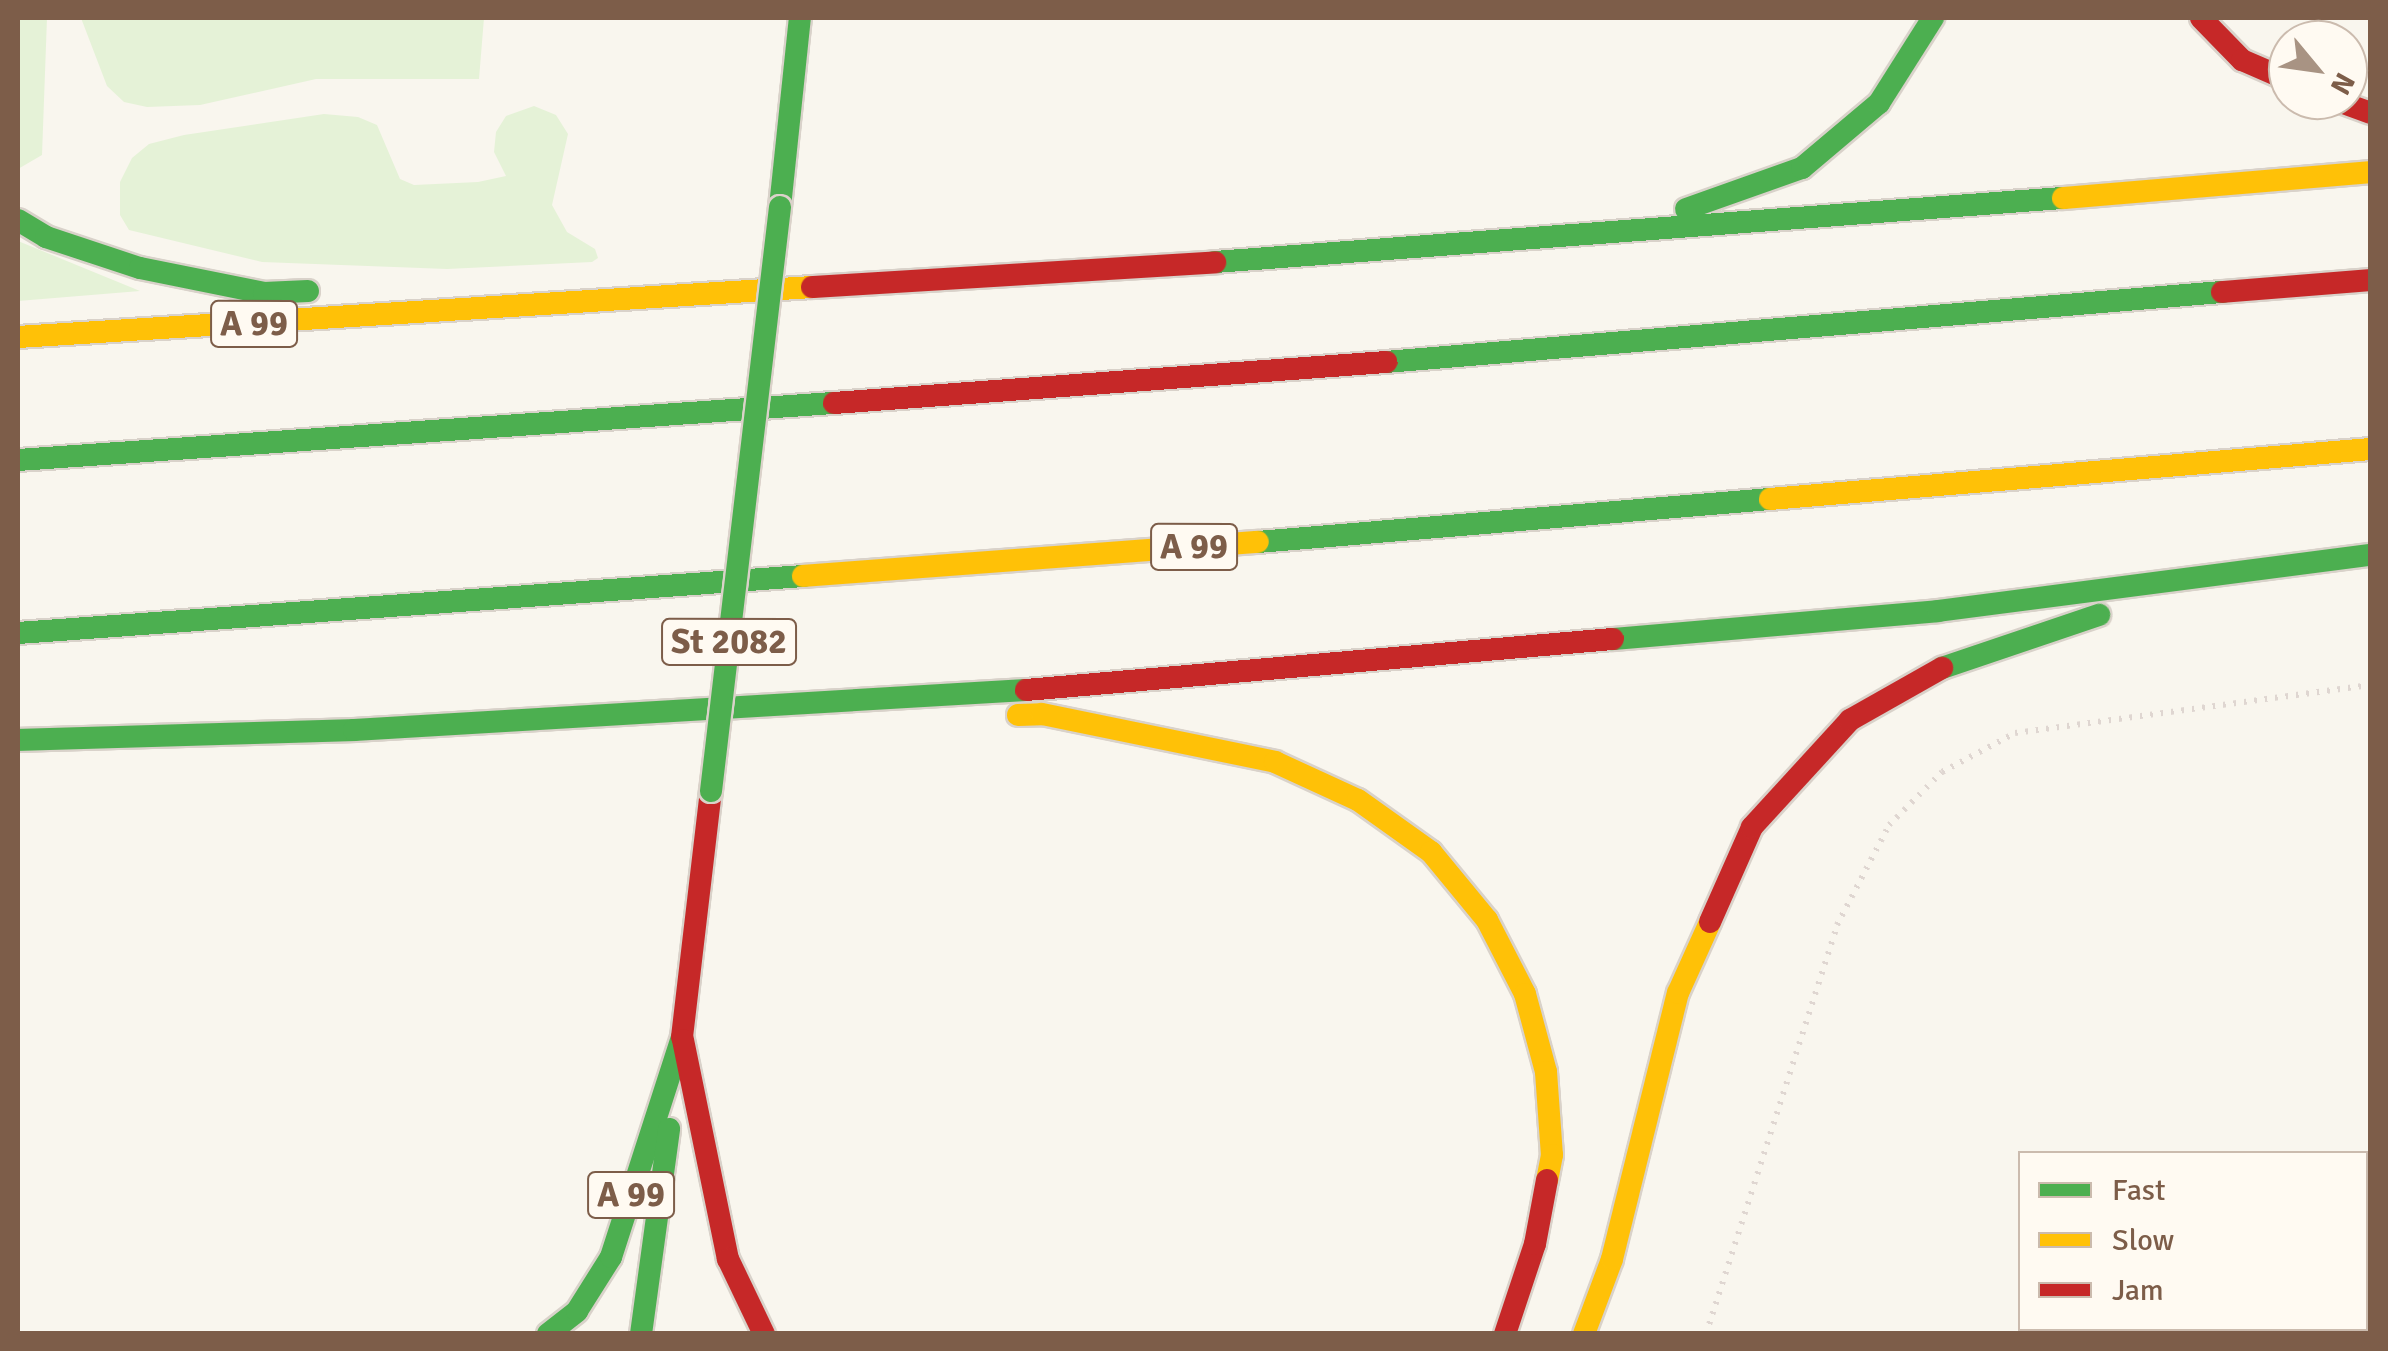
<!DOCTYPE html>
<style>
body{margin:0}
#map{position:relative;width:2388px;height:1351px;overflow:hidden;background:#f9f6ee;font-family:Signika,sans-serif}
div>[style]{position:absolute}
.green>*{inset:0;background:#e5f2d7}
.path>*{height:6px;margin-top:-3px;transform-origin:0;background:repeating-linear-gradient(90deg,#dfd6d1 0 2.5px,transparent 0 10.5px)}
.roads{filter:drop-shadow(2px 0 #d9d2ca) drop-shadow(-2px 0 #d9d2ca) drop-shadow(0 2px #d9d2ca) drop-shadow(0 -2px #d9d2ca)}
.fast>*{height:22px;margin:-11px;padding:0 11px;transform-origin:11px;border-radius:11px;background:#4caf50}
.slow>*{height:22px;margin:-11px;padding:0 11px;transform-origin:11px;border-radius:11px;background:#ffc107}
.jam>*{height:22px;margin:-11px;padding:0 11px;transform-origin:11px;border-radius:11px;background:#c62828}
.bridges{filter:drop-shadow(2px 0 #dbd2ca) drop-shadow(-2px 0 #dbd2ca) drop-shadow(0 2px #dbd2ca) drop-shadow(0 -2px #dbd2ca)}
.fast-bridge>*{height:22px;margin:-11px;padding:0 11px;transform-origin:11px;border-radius:11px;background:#4caf50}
span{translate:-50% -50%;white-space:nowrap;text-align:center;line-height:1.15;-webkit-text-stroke:8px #fffaf2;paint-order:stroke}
.shield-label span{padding:2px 8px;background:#fffaf2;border:2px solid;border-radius:8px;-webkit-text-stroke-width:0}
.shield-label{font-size:35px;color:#7d5d49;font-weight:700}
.frame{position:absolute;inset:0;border:20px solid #7d5d49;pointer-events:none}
.legend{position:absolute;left:2018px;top:1151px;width:350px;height:180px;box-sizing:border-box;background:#fffaf2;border:2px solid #cbbbae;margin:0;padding:12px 18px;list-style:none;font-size:30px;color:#7d5d49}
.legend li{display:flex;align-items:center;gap:20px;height:50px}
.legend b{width:50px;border:2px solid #cbbbae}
.north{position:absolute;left:2268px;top:20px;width:100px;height:100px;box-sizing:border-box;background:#fffaf2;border:2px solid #cbbbae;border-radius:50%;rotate:119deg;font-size:28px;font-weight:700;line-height:40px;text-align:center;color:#7d5d49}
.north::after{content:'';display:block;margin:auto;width:35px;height:45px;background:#a89383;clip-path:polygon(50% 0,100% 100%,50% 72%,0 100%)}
</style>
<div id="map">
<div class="green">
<i style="clip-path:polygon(18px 18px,47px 18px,42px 155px,18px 169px)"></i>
<i style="clip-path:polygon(81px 18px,484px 18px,479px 79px,316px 79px,200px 105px,147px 107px,124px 102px,107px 86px)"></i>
<i style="clip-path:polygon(534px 106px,556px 115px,568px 134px,552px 205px,567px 232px,595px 249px,598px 258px,592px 262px,447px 269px,262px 262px,129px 230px,120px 215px,120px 182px,132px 158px,149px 144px,184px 135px,324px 114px,358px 117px,377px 125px,400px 179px,414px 185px,478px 182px,506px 176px,494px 152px,496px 132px,506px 116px)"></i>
<i style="clip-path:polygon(18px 241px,140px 291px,18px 301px)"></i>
</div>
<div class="path">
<i style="left:1706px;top:1334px;width:429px;rotate:-72.2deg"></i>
<i style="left:1837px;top:925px;width:113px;rotate:-62.5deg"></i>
<i style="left:1889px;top:825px;width:75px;rotate:-45deg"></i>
<i style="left:1942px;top:772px;width:83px;rotate:-28.1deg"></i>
<i style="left:2015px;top:733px;width:358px;rotate:-7.7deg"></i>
</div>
<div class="roads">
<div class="fast">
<i style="left:780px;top:207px;width:190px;rotate:-84deg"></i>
<i style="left:1686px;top:209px;width:123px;rotate:-19.5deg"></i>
<i style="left:1802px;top:168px;width:101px;rotate:-40.2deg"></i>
<i style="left:1879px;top:103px;width:101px;rotate:-57.6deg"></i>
<i style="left:18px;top:220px;width:33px;rotate:31deg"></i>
<i style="left:46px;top:237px;width:99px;rotate:18.3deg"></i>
<i style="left:140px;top:268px;width:126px;rotate:11.4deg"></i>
<i style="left:264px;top:293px;width:44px;rotate:-2.6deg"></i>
<i style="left:1215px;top:262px;width:850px;rotate:-4.32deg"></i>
<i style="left:1386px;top:362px;width:839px;rotate:-4.79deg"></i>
<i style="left:18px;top:460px;width:818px;rotate:-4deg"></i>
<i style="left:1258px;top:542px;width:514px;rotate:-4.8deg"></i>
<i style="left:18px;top:633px;width:787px;rotate:-4.15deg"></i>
<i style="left:1613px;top:639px;width:326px;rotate:-4.9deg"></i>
<i style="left:1938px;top:611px;width:436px;rotate:-7.4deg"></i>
<i style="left:1942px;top:668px;width:166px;rotate:-18.7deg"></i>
<i style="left:18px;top:740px;width:336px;rotate:-1.7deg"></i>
<i style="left:354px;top:730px;width:673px;rotate:-3.41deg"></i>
<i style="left:548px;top:1334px;width:37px;rotate:-38deg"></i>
<i style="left:577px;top:1311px;width:64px;rotate:-57.8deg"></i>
<i style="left:611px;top:1257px;width:231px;rotate:-72.1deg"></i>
<i style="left:641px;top:1334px;width:207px;rotate:-82.2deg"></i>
</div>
<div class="slow">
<i style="left:2063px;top:198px;width:308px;rotate:-4.8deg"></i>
<i style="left:18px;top:337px;width:796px;rotate:-3.6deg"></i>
<i style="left:1770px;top:499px;width:602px;rotate:-4.76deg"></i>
<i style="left:803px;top:576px;width:456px;rotate:-4.3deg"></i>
<i style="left:1018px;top:715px;width:24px;rotate:-2deg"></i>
<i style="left:1042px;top:714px;width:238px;rotate:11.6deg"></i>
<i style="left:1275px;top:762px;width:91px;rotate:24.6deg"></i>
<i style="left:1358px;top:800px;width:90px;rotate:35.5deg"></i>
<i style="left:1431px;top:852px;width:88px;rotate:50.5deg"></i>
<i style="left:1487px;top:920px;width:83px;rotate:62.8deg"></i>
<i style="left:1525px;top:994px;width:81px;rotate:74.9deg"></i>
<i style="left:1546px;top:1072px;width:83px;rotate:85.9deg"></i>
<i style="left:1552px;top:1155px;width:25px;rotate:101deg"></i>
<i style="left:1584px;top:1334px;width:80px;rotate:-69.5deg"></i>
<i style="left:1612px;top:1259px;width:274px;rotate:-76.1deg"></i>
<i style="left:1678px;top:993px;width:78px;rotate:-65.7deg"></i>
</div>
<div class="jam">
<i style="left:2201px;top:18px;width:59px;rotate:45.7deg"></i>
<i style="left:2242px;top:60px;width:50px;rotate:23.5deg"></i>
<i style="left:2335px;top:100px;width:37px;rotate:20deg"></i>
<i style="left:812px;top:287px;width:404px;rotate:-3.5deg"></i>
<i style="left:2222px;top:292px;width:148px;rotate:-4.6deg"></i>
<i style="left:834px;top:403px;width:554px;rotate:-4.25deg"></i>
<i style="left:1026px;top:690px;width:589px;rotate:-4.97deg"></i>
<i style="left:1710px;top:922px;width:104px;rotate:-66.1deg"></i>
<i style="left:1752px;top:827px;width:145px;rotate:-47.5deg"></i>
<i style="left:1850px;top:720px;width:106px;rotate:-29.5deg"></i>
<i style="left:682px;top:1037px;width:248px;rotate:-83.3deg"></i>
<i style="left:683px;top:1040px;width:224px;rotate:78.4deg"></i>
<i style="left:728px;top:1259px;width:83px;rotate:64.4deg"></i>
<i style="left:1505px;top:1334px;width:95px;rotate:-71.6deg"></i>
<i style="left:1535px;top:1244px;width:65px;rotate:-79.4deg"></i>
</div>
</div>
<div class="bridges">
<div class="fast-bridge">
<i style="left:711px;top:791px;width:588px;rotate:-83.26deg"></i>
</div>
</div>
<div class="shield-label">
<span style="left:254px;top:324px">A 99</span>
<span style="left:1194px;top:547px">A 99</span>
<span style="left:729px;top:642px">St 2082</span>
<span style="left:631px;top:1195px">A 99</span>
</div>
<div class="frame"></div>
<ul class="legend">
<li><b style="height:12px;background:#4caf50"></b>Fast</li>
<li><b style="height:12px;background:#ffc107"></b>Slow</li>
<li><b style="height:12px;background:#c62828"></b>Jam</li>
</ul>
<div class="north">N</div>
</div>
